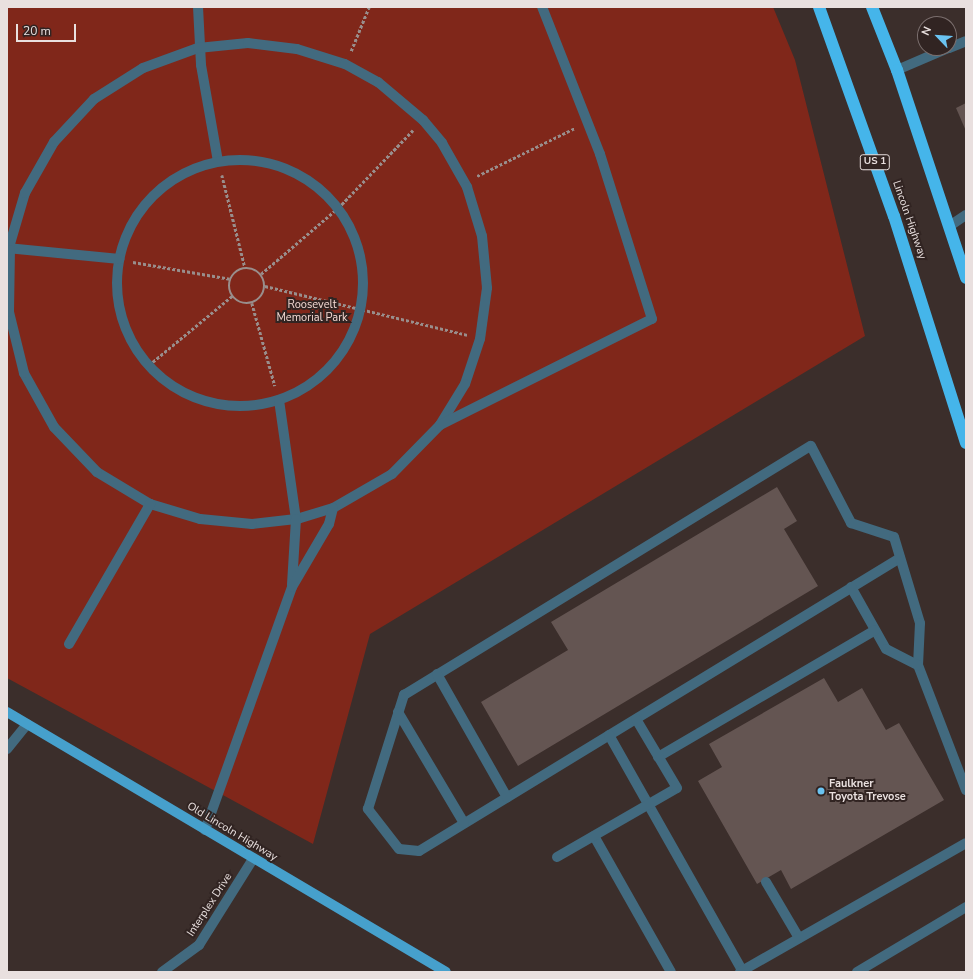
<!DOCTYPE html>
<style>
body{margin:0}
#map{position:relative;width:973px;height:979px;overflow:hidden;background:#3b2e2b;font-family:"Nunito Sans",sans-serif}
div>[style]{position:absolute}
.green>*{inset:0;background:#80271a}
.building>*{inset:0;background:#645552}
.path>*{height:2.5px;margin-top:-1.25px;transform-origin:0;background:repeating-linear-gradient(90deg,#998e8c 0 3px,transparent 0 5px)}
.path>.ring{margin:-1.25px;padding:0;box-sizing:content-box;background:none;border:2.5px solid #998e8c;border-radius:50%}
.minor>*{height:10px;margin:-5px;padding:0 5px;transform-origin:5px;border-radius:5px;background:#426a7f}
.minor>.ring{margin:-5px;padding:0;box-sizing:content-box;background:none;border:10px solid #426a7f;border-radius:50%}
.major>*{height:10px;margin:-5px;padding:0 5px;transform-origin:5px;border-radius:5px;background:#46a0cc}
.highway>*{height:12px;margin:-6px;padding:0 6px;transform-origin:6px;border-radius:6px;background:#45b5ea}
.dots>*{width:11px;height:11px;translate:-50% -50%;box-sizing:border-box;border:2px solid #312422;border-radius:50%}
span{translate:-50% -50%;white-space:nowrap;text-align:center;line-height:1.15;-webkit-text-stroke:4px #312422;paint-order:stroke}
.shield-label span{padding:1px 3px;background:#312422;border:1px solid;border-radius:3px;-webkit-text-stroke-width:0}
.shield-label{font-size:10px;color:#e9e0df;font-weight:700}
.street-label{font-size:11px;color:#e9e0df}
.park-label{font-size:11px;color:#f5dad4}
.poi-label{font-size:11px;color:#e9e0df;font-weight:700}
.left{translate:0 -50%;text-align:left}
.frame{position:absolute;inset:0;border:8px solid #e9e0df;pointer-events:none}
.north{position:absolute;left:917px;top:16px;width:40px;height:40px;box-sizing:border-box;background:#312422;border:1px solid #7b6f6e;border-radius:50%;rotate:295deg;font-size:11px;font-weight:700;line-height:16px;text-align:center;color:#e9e0df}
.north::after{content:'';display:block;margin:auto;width:14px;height:18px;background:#6ac3f1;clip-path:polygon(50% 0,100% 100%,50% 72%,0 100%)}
.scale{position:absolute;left:16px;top:24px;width:60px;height:18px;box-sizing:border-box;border:2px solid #e9e0df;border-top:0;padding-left:5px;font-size:12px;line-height:14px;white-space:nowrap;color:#e9e0df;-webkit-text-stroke:3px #312422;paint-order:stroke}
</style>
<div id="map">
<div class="green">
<i style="clip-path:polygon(7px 7px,773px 7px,795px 60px,865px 336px,370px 634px,313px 844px,7px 678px)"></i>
</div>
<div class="building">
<i style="clip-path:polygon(966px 103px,966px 131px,956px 108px)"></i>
<i style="clip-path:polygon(777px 487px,797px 521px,784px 529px,818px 586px,518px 766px,481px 702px,568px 650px,551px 622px)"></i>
<i style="clip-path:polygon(824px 678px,838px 702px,862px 688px,886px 730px,899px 723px,944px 800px,791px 889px,781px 870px,757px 884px,698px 781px,722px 767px,709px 744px)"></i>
</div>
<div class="path">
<i style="left:351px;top:51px;width:48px;rotate:-67.8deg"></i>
<i style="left:222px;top:175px;width:95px;rotate:76deg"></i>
<i style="left:477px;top:176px;width:109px;rotate:-26.1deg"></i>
<i style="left:133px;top:262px;width:98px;rotate:9.9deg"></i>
<i class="ring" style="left:229px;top:268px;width:33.5px;height:33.5px"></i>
<i style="left:261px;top:274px;width:101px;rotate:-40.6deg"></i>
<i style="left:338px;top:208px;width:108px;rotate:-46.1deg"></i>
<i style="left:265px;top:286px;width:208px;rotate:13.6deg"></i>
<i style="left:252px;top:303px;width:86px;rotate:74.5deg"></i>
<i style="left:149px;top:365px;width:108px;rotate:-39.7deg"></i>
</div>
<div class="minor">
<i style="left:198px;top:7px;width:58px;rotate:87deg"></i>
<i style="left:201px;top:65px;width:97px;rotate:80deg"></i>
<i style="left:949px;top:48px;width:18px;rotate:-22deg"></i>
<i style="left:897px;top:70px;width:56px;rotate:-23.3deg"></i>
<i class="ring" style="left:117px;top:160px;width:236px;height:236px"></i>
<i style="left:951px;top:225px;width:18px;rotate:-34deg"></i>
<i style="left:7px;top:248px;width:113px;rotate:5.6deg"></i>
<i style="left:7px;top:254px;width:64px;rotate:-73.6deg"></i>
<i style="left:25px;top:193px;width:59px;rotate:-60.4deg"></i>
<i style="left:54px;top:142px;width:59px;rotate:-47.1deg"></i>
<i style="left:94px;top:99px;width:58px;rotate:-32.3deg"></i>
<i style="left:143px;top:68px;width:59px;rotate:-20deg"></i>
<i style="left:198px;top:48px;width:50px;rotate:-5.7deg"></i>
<i style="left:248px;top:43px;width:49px;rotate:7deg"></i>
<i style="left:297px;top:49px;width:50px;rotate:17.4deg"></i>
<i style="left:345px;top:64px;width:38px;rotate:29deg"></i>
<i style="left:378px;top:82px;width:59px;rotate:40.2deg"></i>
<i style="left:423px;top:120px;width:30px;rotate:50deg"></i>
<i style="left:442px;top:143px;width:51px;rotate:60.4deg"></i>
<i style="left:467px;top:187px;width:51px;rotate:73deg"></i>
<i style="left:482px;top:236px;width:52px;rotate:84.5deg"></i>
<i style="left:487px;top:288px;width:51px;rotate:97.8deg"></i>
<i style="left:480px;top:339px;width:47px;rotate:108.4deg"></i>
<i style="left:465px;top:384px;width:48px;rotate:121.4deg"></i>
<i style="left:440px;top:425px;width:69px;rotate:134.4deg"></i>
<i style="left:392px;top:474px;width:68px;rotate:150deg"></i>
<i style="left:333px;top:508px;width:39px;rotate:163deg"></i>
<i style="left:296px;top:519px;width:44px;rotate:173.5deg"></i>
<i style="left:252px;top:524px;width:52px;rotate:-174.5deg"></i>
<i style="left:200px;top:519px;width:52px;rotate:-163.3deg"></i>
<i style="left:150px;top:504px;width:62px;rotate:-148.9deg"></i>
<i style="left:97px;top:472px;width:62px;rotate:-133.7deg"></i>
<i style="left:54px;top:427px;width:62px;rotate:-119.1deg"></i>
<i style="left:24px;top:373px;width:63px;rotate:-103.8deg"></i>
<i style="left:9px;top:312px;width:62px;rotate:-89.1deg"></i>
<i style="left:279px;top:400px;width:120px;rotate:81.9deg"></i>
<i style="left:296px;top:519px;width:66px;rotate:93.5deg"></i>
<i style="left:440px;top:425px;width:237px;rotate:-26.6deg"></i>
<i style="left:652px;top:319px;width:173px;rotate:-107.5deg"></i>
<i style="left:600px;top:154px;width:158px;rotate:-111.5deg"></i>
<i style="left:900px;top:558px;width:563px;rotate:148.65deg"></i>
<i style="left:419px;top:851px;width:20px;rotate:-174deg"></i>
<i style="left:399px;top:849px;width:51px;rotate:-127.8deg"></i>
<i style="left:368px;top:809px;width:120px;rotate:-72.5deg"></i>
<i style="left:404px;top:695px;width:477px;rotate:-31.5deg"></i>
<i style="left:811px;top:446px;width:87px;rotate:62.5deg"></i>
<i style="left:851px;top:523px;width:45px;rotate:18deg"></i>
<i style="left:894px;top:537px;width:90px;rotate:73.2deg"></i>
<i style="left:920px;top:623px;width:42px;rotate:92.7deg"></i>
<i style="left:918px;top:665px;width:134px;rotate:69deg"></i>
<i style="left:851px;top:587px;width:71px;rotate:60.6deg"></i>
<i style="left:886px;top:649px;width:36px;rotate:27deg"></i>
<i style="left:69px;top:644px;width:162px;rotate:-59.9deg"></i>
<i style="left:437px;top:674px;width:142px;rotate:60.4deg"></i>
<i style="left:398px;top:712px;width:129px;rotate:59.3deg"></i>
<i style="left:609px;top:735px;width:272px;rotate:60.5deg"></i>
<i style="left:7px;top:749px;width:32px;rotate:-51deg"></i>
<i style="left:658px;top:757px;width:251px;rotate:-30.3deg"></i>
<i style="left:205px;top:830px;width:258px;rotate:-70.3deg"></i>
<i style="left:292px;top:587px;width:73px;rotate:-59.6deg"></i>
<i style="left:329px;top:524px;width:16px;rotate:-76deg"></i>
<i style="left:594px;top:836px;width:156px;rotate:60.5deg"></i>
<i style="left:557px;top:857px;width:138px;rotate:-29.9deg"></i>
<i style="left:677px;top:788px;width:80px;rotate:-120.7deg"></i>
<i style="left:766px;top:882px;width:65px;rotate:59.5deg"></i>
<i style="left:162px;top:972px;width:46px;rotate:-36.1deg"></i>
<i style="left:199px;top:945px;width:102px;rotate:-57.9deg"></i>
<i style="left:740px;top:972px;width:260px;rotate:-29.7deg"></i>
<i style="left:857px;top:972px;width:127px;rotate:-30.8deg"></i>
</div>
<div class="major">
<i style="left:7px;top:712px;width:510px;rotate:30.64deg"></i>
</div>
<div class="highway">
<i style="left:819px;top:7px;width:222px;rotate:70.3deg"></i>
<i style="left:894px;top:216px;width:238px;rotate:72.4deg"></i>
<i style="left:872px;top:7px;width:68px;rotate:68.4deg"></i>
<i style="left:897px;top:70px;width:219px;rotate:71.6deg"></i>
</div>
<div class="dots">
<i style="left:821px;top:791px;background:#6ac3f1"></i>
</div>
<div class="shield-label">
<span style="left:875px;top:162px">US 1</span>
</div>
<div class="street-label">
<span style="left:909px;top:220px;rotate:71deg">Lincoln Highway</span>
<span style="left:232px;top:832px;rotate:31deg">Old Lincoln Highway</span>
<span style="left:210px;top:905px;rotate:-57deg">Interplex Drive</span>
</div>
<div class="park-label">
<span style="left:312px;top:312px">Roosevelt<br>Memorial Park</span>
</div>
<div class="poi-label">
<span class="left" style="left:829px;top:791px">Faulkner<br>Toyota Trevose</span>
</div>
<div class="frame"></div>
<div class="north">N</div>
<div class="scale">20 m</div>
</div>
